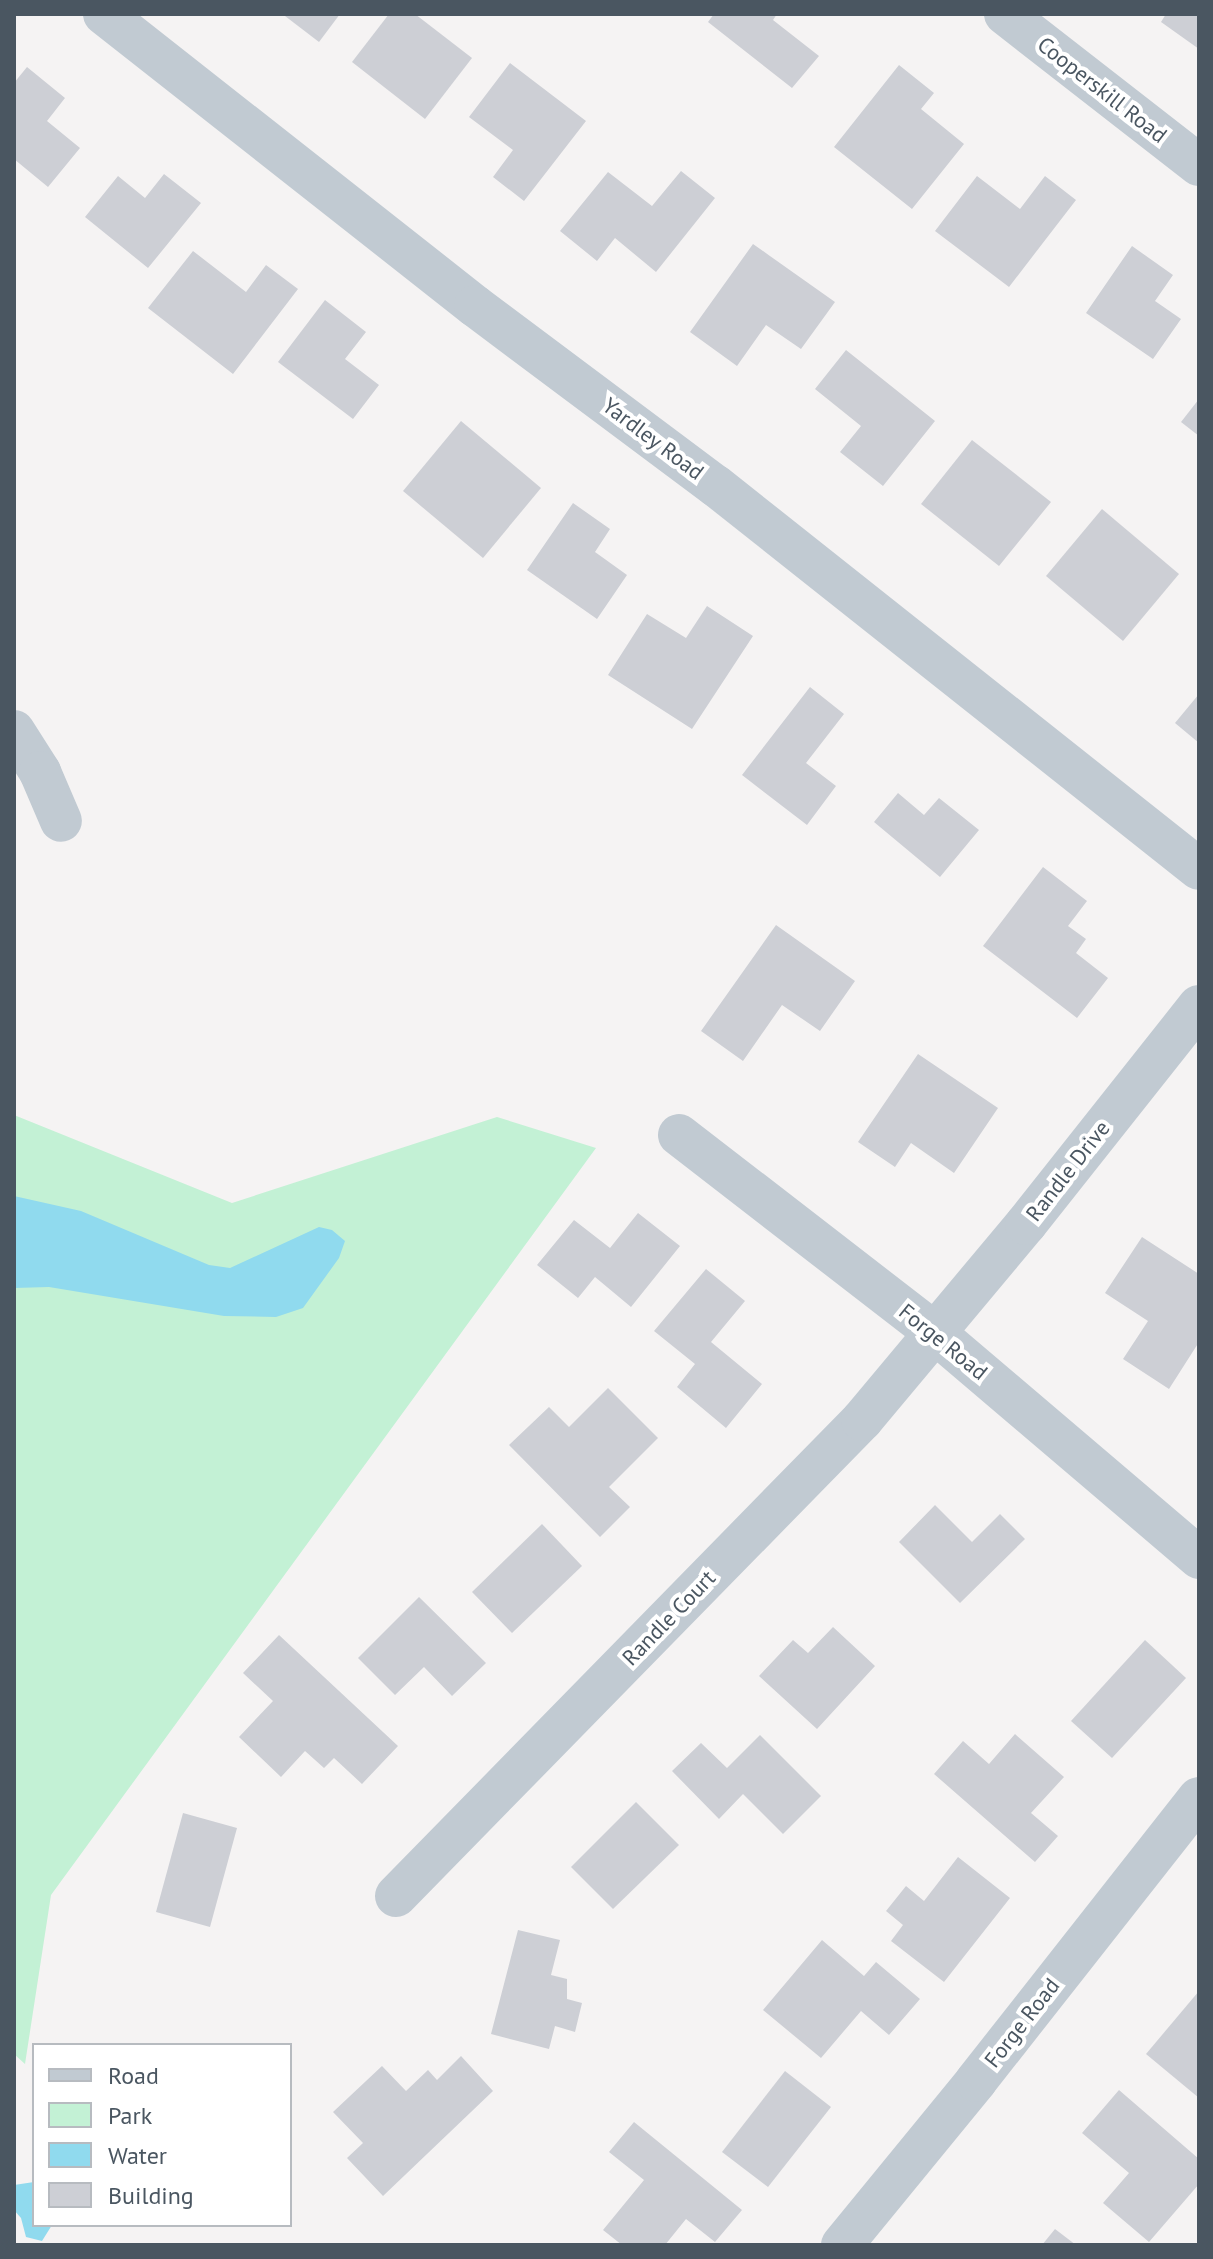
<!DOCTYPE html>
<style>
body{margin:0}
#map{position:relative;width:1213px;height:2259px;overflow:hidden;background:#f5f3f3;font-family:"PT Sans",sans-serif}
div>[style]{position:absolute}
.green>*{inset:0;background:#c3f1d5}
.water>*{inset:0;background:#90daee}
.building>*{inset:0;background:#cdcfd5}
.minor>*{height:42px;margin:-21px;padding:0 21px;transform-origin:21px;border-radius:21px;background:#c1cad2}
span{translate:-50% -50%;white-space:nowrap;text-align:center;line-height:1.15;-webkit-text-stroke:8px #fff;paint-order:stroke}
.street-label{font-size:22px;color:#4a5661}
.frame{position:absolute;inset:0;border:16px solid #4a5661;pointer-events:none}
.legend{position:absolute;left:32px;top:2043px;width:260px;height:184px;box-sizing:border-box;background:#fff;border:2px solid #b7bbc0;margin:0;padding:10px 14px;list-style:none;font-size:24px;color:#4a5661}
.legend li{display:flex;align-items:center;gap:16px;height:40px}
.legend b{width:40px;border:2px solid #b7bbc0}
</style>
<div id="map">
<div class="green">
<i style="clip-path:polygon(14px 1115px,232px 1203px,497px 1117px,596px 1148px,51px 1895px,25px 2064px,14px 2054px)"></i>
</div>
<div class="water">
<i style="clip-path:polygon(14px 1196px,81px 1211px,209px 1265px,230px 1268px,319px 1227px,332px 1230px,345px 1241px,339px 1258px,303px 1308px,276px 1317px,224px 1316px,49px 1287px,14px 1288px)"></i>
<i style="clip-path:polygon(34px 2182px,34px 2225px,52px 2225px,42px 2241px,26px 2237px,21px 2218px,14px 2210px,14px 2185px)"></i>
</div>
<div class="building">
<i style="clip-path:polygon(287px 14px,340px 14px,319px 42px,285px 16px)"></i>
<i style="clip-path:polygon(389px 14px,415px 14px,472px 58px,425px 119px,352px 62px)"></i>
<i style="clip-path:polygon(714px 14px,777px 14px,773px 20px,819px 56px,792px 88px,708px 22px)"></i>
<i style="clip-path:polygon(1166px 14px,1199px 14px,1199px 49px,1161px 22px)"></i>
<i style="clip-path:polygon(510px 63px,586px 121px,524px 201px,493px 177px,513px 150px,469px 117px)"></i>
<i style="clip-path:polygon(899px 65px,934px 93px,921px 109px,964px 144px,912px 209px,834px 147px)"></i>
<i style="clip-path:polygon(27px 67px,65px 98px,47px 121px,80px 148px,48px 187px,14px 159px,14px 83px)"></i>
<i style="clip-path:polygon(681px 171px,715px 198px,656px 272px,615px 238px,597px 261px,560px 231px,608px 172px,652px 206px)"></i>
<i style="clip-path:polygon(164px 174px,201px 203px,148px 268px,85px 217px,118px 176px,145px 198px)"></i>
<i style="clip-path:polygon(977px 176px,1020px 209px,1045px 176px,1076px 200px,1009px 287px,935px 231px)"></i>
<i style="clip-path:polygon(753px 244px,835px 302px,801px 349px,766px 325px,737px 366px,690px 332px)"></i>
<i style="clip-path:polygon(1132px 246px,1173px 275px,1155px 301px,1181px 319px,1153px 359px,1086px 313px)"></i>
<i style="clip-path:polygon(193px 251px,246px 292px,266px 265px,298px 289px,233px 374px,148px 308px)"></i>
<i style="clip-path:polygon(325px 300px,366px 332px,345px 359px,379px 385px,353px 419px,278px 362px)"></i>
<i style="clip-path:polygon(846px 350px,935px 421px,883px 486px,840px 452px,861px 426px,815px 389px)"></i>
<i style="clip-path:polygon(1199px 399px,1199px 436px,1181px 422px)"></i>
<i style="clip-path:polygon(461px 421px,541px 488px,483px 558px,403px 491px)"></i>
<i style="clip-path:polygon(972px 440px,1051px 502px,999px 566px,921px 504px)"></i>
<i style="clip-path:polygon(573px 503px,610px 529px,595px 552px,627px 575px,597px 619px,527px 570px)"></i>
<i style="clip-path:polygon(1102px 509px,1179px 574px,1123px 641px,1046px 576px)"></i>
<i style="clip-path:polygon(707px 606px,753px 636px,692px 729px,608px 675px,647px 614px,686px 638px)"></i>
<i style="clip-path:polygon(810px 687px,844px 714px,806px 763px,836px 786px,807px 825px,742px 775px)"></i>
<i style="clip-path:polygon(1199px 694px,1199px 743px,1175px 723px)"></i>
<i style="clip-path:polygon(898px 793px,924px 815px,939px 798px,979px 830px,940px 877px,874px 822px)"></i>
<i style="clip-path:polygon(1043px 867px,1087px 901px,1068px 926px,1086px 939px,1076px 953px,1108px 978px,1077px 1018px,983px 946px)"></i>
<i style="clip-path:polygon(776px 925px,855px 981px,820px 1031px,782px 1005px,743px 1061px,701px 1031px)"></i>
<i style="clip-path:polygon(918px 1054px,998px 1108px,954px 1173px,911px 1143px,895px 1167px,858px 1142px)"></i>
<i style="clip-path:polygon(638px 1213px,680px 1246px,631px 1307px,595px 1277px,578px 1298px,537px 1265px,574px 1220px,610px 1248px)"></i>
<i style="clip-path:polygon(1142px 1237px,1199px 1274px,1199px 1342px,1169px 1389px,1123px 1359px,1148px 1321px,1105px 1293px)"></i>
<i style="clip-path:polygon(706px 1269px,745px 1301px,711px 1342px,762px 1384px,726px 1428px,677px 1387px,695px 1364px,654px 1331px)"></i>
<i style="clip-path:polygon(608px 1388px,658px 1438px,609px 1487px,630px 1507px,600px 1537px,509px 1445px,549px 1407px,569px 1427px)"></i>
<i style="clip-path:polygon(935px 1505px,972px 1542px,1000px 1514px,1025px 1539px,960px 1603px,899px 1542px)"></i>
<i style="clip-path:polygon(542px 1524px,582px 1566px,512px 1633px,472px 1592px)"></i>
<i style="clip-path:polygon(419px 1597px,486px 1663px,452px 1696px,424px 1667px,395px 1695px,358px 1658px)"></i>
<i style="clip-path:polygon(833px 1627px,875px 1666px,817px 1729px,759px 1676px,793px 1640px,808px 1653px)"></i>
<i style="clip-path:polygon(279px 1635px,398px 1746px,362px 1784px,334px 1758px,324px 1768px,305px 1751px,281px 1777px,239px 1737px,273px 1701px,243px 1673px)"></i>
<i style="clip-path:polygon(1145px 1640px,1186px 1678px,1112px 1758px,1071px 1721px)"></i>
<i style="clip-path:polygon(1015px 1734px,1064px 1777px,1031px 1813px,1058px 1836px,1035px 1862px,934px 1774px,963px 1741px,989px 1764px)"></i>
<i style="clip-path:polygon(760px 1735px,821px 1796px,783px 1834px,743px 1794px,719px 1819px,672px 1771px,701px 1743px,727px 1768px)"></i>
<i style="clip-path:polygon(636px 1802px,679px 1845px,613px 1909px,571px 1867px)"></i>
<i style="clip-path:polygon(183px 1813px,237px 1828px,210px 1927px,156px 1912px)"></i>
<i style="clip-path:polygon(958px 1857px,1010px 1898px,944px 1982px,891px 1941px,903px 1925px,886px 1911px,906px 1886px,924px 1901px)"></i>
<i style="clip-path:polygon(518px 1930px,560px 1940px,551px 1975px,567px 1979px,567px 1999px,582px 2003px,575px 2032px,555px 2026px,549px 2049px,491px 2034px)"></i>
<i style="clip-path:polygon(822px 1940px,864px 1976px,876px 1962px,920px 1999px,889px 2035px,861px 2011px,821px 2058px,763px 2010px)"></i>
<i style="clip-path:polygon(1199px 1991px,1199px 2098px,1146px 2054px)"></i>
<i style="clip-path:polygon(461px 2056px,493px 2091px,383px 2196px,347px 2158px,363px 2143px,333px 2112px,382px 2066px,406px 2091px,428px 2070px,437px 2080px)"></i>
<i style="clip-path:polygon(785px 2071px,831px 2107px,768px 2187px,722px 2152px)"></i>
<i style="clip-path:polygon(1119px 2090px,1199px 2159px,1199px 2184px,1149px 2242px,1103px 2203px,1129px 2173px,1082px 2133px)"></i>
<i style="clip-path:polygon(634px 2122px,742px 2210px,715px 2242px,686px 2219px,665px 2245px,622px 2245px,603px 2230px,644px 2180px,609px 2152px)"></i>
<i style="clip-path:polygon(1055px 2229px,1076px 2245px,1042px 2245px)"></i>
</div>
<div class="minor">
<i style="left:104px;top:14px;width:472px;rotate:38.2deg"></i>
<i style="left:475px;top:306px;width:301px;rotate:36.8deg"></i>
<i style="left:716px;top:486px;width:616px;rotate:38.41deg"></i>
<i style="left:1005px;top:14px;width:246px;rotate:37.9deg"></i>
<i style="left:14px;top:731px;width:49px;rotate:57.6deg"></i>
<i style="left:40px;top:772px;width:53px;rotate:66.8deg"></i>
<i style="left:679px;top:1135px;width:324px;rotate:37.7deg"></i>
<i style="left:935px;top:1333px;width:347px;rotate:40.4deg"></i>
<i style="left:396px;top:1896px;width:666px;rotate:-45.61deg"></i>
<i style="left:862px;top:1420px;width:256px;rotate:-50.1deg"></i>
<i style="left:1026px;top:1224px;width:278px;rotate:-51.6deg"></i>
<i style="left:842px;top:2245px;width:212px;rotate:-50.7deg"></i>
<i style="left:976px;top:2081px;width:360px;rotate:-51.8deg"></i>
</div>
<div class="street-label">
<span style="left:1102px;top:90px;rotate:38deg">Cooperskill Road</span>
<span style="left:653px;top:439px;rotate:37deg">Yardley Road</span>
<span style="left:1068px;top:1171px;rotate:-52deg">Randle Drive</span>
<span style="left:943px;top:1342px;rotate:39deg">Forge Road</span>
<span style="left:669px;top:1618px;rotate:-46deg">Randle Court</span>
<span style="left:1022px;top:2023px;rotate:-52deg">Forge Road</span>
</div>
<div class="frame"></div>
<ul class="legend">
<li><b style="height:10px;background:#c1cad2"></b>Road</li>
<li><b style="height:22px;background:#c3f1d5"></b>Park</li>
<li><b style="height:22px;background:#90daee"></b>Water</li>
<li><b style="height:22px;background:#cdcfd5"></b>Building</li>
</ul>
</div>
